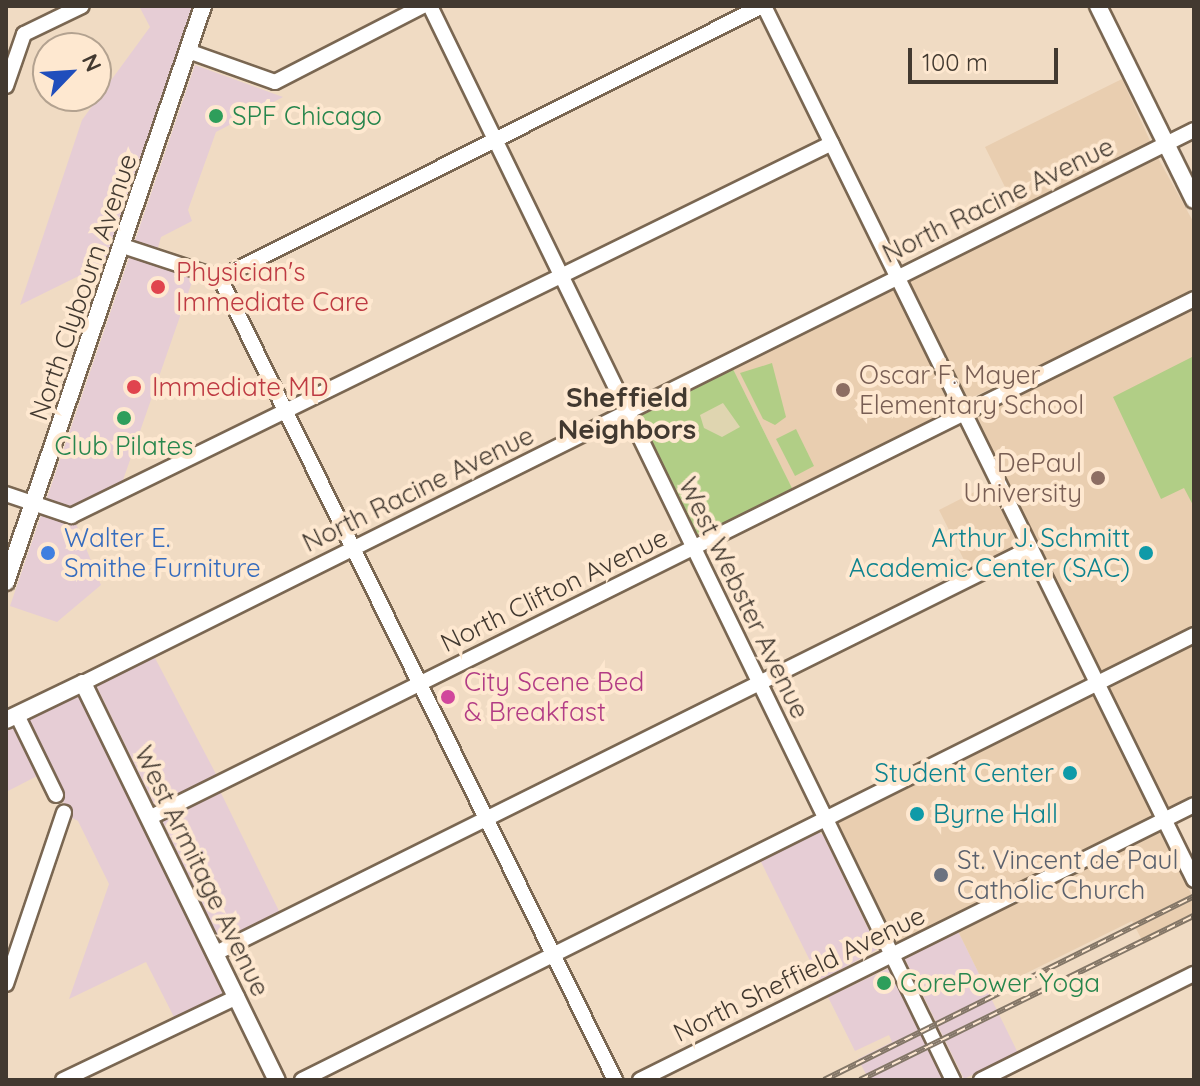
<!DOCTYPE html>
<style>
body{margin:0}
#map{position:relative;width:1200px;height:1086px;overflow:hidden;background:#f0dbc3;font-family:Quicksand,sans-serif}
div>[style]{position:absolute}
.commercial>*{inset:0;background:#e6cdd5}
.built>*{inset:0;background:#e9ceb0}
.green>*{inset:0;background:#b1ce86}
.sand>*{inset:0;background:#dfd5b0}
.roads{filter:drop-shadow(2px 0 #7a6752) drop-shadow(-2px 0 #7a6752) drop-shadow(0 2px #7a6752) drop-shadow(0 -2px #7a6752)}
.minor>*{height:14px;margin:-7px;padding:0 7px;transform-origin:7px;border-radius:7px;background:#fff}
.major>*{height:16px;margin:-8px;padding:0 8px;transform-origin:8px;border-radius:8px;background:#fff}
.rail>*{height:6px;margin-top:-3px;transform-origin:0;background:repeating-linear-gradient(90deg,#fee8d0 0 9px,#837667 0 18px);box-sizing:border-box;border-block:2px solid #837667}
.dots>*{width:22px;height:22px;translate:-50% -50%;box-sizing:border-box;border:4px solid #fee8d0;border-radius:50%}
span{translate:-50% -50%;white-space:nowrap;text-align:center;line-height:1.15;-webkit-text-stroke:8px #fee8d0;paint-order:stroke}
.leisure-label{font-size:26px;color:#27864d}
.left{translate:0 -50%;text-align:left}
.street-label{font-size:26px;color:#423930}
.health-label{font-size:26px;color:#be3a42}
.education-label{font-size:26px;color:#785e54}
.right{translate:-100% -50%;text-align:right}
.shop-label{font-size:26px;color:#366cbe}
.culture-label{font-size:26px;color:#0d838f}
.hotel-label{font-size:26px;color:#b23c85}
.worship-label{font-size:26px;color:#5b616d}
.neighbourhood-label{font-size:28px;color:#423930;font-weight:700}
.frame{position:absolute;inset:0;border:8px solid #423930;pointer-events:none}
.north{position:absolute;left:32px;top:32px;width:80px;height:80px;box-sizing:border-box;background:#fee8d0;border:2px solid #b3a290;border-radius:50%;rotate:65deg;font-size:22px;font-weight:700;line-height:32px;text-align:center;color:#423930}
.north::after{content:'';display:block;margin:auto;width:28px;height:36px;background:#204ebc;clip-path:polygon(50% 0,100% 100%,50% 72%,0 100%)}
.scale{position:absolute;left:908px;top:48px;width:150px;height:36px;box-sizing:border-box;border:4px solid #423930;border-top:0;padding-left:10px;font-size:24px;line-height:28px;white-space:nowrap;color:#423930;-webkit-text-stroke:6px #fee8d0;paint-order:stroke}
</style>
<div id="map">
<div class="commercial">
<i style="clip-path:polygon(139px 6px,196px 6px,105px 263px,20px 305px,82px 120px,150px 27px)"></i>
<i style="clip-path:polygon(195px 65px,283px 97px,216px 132px,188px 210px,192px 221px,161px 237px,153px 265px,193px 279px,122px 483px,70px 509px,101px 585px,57px 622px,10px 606px)"></i>
<i style="clip-path:polygon(154px 656px,217px 776px,155px 806px,96px 685px)"></i>
<i style="clip-path:polygon(79px 694px,226px 993px,175px 1019px,146px 962px,69px 999px,109px 884px,78px 821px,70px 817px,27px 721px)"></i>
<i style="clip-path:polygon(16px 722px,41px 774px,6px 792px,6px 727px)"></i>
<i style="clip-path:polygon(219px 789px,280px 913px,220px 942px,161px 818px)"></i>
<i style="clip-path:polygon(816px 831px,823px 835px,878px 949px,820px 981px,760px 860px)"></i>
<i style="clip-path:polygon(958px 931px,1018px 1053px,964px 1079px,905px 959px)"></i>
<i style="clip-path:polygon(889px 968px,891px 970px,944px 1080px,869px 1080px,858px 1059px,892px 1042px,889px 1035px,855px 1051px,828px 997px)"></i>
</div>
<div class="built">
<i style="clip-path:polygon(1122px 79px,1151px 143px,1016px 209px,985px 147px)"></i>
<i style="clip-path:polygon(1158px 158px,1194px 223px,1194px 291px,965px 401px,909px 282px)"></i>
<i style="clip-path:polygon(893px 286px,954px 411px,793px 490px,733px 369px)"></i>
<i style="clip-path:polygon(1194px 306px,1194px 628px,1100px 673px,974px 419px)"></i>
<i style="clip-path:polygon(990px 484px,1017px 544px,969px 570px,939px 510px)"></i>
<i style="clip-path:polygon(1194px 644px,1194px 795px,1168px 811px,1108px 689px)"></i>
<i style="clip-path:polygon(1094px 694px,1153px 816px,896px 943px,836px 821px)"></i>
<i style="clip-path:polygon(1158px 830px,1194px 899px,1194px 919px,1144px 944px,1132px 921px,988px 992px,958px 931px)"></i>
</div>
<div class="green">
<i style="clip-path:polygon(1194px 356px,1194px 507px,1184px 488px,1161px 499px,1113px 397px)"></i>
<i style="clip-path:polygon(772px 363px,786px 417px,775px 425px,763px 419px,740px 373px)"></i>
<i style="clip-path:polygon(733px 369px,793px 490px,696px 538px,637px 417px)"></i>
<i style="clip-path:polygon(796px 429px,814px 466px,795px 476px,776px 439px)"></i>
</div>
<div class="sand">
<i style="clip-path:polygon(723px 403px,740px 427px,722px 437px,704px 428px,700px 415px)"></i>
</div>
<div class="roads">
<div class="minor">
<i style="left:430px;top:6px;width:1195px;rotate:64.04deg"></i>
<i style="left:764px;top:6px;width:974px;rotate:63.8deg"></i>
<i style="left:188px;top:51px;width:92px;rotate:19.6deg"></i>
<i style="left:275px;top:82px;width:166px;rotate:-27.2deg"></i>
<i style="left:6px;top:86px;width:55px;rotate:-70.9deg"></i>
<i style="left:24px;top:34px;width:64px;rotate:-25.8deg"></i>
<i style="left:123px;top:246px;width:102px;rotate:18.3deg"></i>
<i style="left:220px;top:278px;width:606px;rotate:-26.65deg"></i>
<i style="left:220px;top:278px;width:894px;rotate:63.78deg"></i>
<i style="left:6px;top:494px;width:69px;rotate:18.7deg"></i>
<i style="left:71px;top:516px;width:847px;rotate:-26.11deg"></i>
<i style="left:83px;top:683px;width:1241px;rotate:-26.46deg"></i>
<i style="left:17px;top:715px;width:89px;rotate:64deg"></i>
<i style="left:149px;top:818px;width:1167px;rotate:-26.41deg"></i>
<i style="left:216px;top:953px;width:910px;rotate:-26.42deg"></i>
<i style="left:6px;top:984px;width:181px;rotate:-71.3deg"></i>
<i style="left:63px;top:1080px;width:193px;rotate:-25.5deg"></i>
<i style="left:302px;top:1080px;width:997px;rotate:-26.51deg"></i>
<i style="left:640px;top:1080px;width:618px;rotate:-26.4deg"></i>
<i style="left:981px;top:1080px;width:238px;rotate:-26.5deg"></i>
</div>
<div class="major">
<i style="left:1098px;top:6px;width:216px;rotate:63.7deg"></i>
<i style="left:6px;top:582px;width:609px;rotate:-71.12deg"></i>
<i style="left:6px;top:720px;width:85px;rotate:-25.7deg"></i>
<i style="left:83px;top:683px;width:442px;rotate:64deg"></i>
</div>
</div>
<div class="rail">
<i style="left:824px;top:1080px;width:413px;rotate:-26.4deg"></i>
<i style="left:860px;top:1080px;width:372px;rotate:-26.2deg"></i>
</div>
<div class="dots">
<i style="left:216px;top:116px;background:#2e9e5b"></i>
<i style="left:158px;top:287px;background:#e0444e"></i>
<i style="left:134px;top:387px;background:#e0444e"></i>
<i style="left:843px;top:390px;background:#8d6e63"></i>
<i style="left:124px;top:418px;background:#2e9e5b"></i>
<i style="left:1098px;top:478px;background:#8d6e63"></i>
<i style="left:48px;top:553px;background:#3f7fe0"></i>
<i style="left:1146px;top:553px;background:#0f9aa8"></i>
<i style="left:448px;top:697px;background:#d1479c"></i>
<i style="left:1070px;top:773px;background:#0f9aa8"></i>
<i style="left:917px;top:814px;background:#0f9aa8"></i>
<i style="left:941px;top:875px;background:#6b7280"></i>
<i style="left:884px;top:983px;background:#2e9e5b"></i>
</div>
<div class="leisure-label">
<span class="left" style="left:232px;top:116px">SPF Chicago</span>
<span style="left:124px;top:446px">Club Pilates</span>
<span class="left" style="left:900px;top:983px">CorePower Yoga</span>
</div>
<div class="street-label">
<span style="left:998px;top:200px;rotate:-26deg">North Racine Avenue</span>
<span style="left:83px;top:287px;rotate:-71deg">North Clybourn Avenue</span>
<span style="left:418px;top:489px;rotate:-26deg">North Racine Avenue</span>
<span style="left:554px;top:590px;rotate:-26deg">North Clifton Avenue</span>
<span style="left:744px;top:598px;rotate:64deg">West Webster Avenue</span>
<span style="left:202px;top:871px;rotate:64deg">West Armitage Avenue</span>
<span style="left:799px;top:974px;rotate:-26deg">North Sheffield Avenue</span>
</div>
<div class="health-label">
<span class="left" style="left:176px;top:287px">Physician's<br>Immediate Care</span>
<span class="left" style="left:152px;top:387px">Immediate MD</span>
</div>
<div class="education-label">
<span class="left" style="left:859px;top:390px">Oscar F. Mayer<br>Elementary School</span>
<span class="right" style="left:1082px;top:478px">DePaul<br>University</span>
</div>
<div class="shop-label">
<span class="left" style="left:64px;top:553px">Walter E.<br>Smithe Furniture</span>
</div>
<div class="culture-label">
<span class="right" style="left:1130px;top:553px">Arthur J. Schmitt<br>Academic Center (SAC)</span>
<span class="right" style="left:1054px;top:773px">Student Center</span>
<span class="left" style="left:933px;top:814px">Byrne Hall</span>
</div>
<div class="hotel-label">
<span class="left" style="left:464px;top:697px">City Scene Bed<br>&amp; Breakfast</span>
</div>
<div class="worship-label">
<span class="left" style="left:957px;top:875px">St. Vincent de Paul<br>Catholic Church</span>
</div>
<div class="neighbourhood-label">
<span style="left:627px;top:413px">Sheffield<br>Neighbors</span>
</div>
<div class="frame"></div>
<div class="north">N</div>
<div class="scale">100 m</div>
</div>
